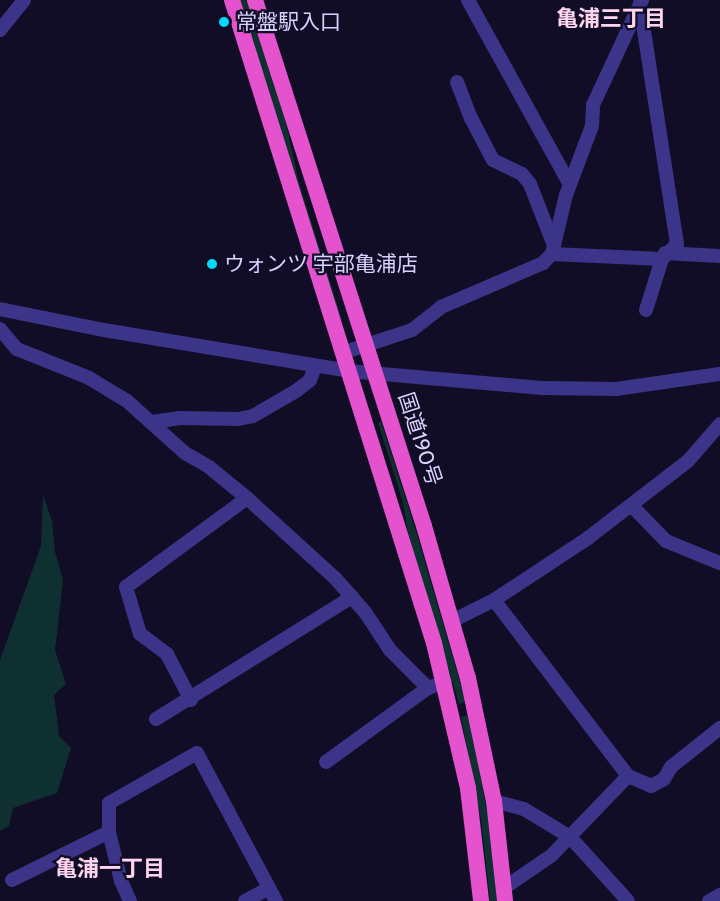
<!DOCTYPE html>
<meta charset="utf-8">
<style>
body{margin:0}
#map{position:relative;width:720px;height:901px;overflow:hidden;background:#120d26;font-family:Cabin,"Noto Sans JP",sans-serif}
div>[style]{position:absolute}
.green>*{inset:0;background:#0f3030}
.minor>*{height:14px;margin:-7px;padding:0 7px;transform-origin:7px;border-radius:7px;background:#3b3488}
.trunk>*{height:16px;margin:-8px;padding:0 8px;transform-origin:8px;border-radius:8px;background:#e453cd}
.dots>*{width:16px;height:16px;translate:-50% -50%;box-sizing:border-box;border:3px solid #120d26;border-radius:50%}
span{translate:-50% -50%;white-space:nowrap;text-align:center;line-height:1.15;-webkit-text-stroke:4.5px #120d26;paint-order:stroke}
.poi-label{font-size:21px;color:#d9d2ff}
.left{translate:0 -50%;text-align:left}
.street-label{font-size:21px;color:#d9d2ff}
.neighbourhood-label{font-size:22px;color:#ffd4ee;font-weight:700}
</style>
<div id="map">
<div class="green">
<i style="clip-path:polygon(240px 0,248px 0,287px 127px,298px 179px,342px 320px,339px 321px)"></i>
<i style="clip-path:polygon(381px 421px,414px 525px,466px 702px,459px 704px,408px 533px,403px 502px,378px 423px)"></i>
<i style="clip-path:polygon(43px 495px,52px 521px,55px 552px,63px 580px,55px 650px,66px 684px,54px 695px,59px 736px,71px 748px,57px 793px,13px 808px,9px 826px,0 831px,0 660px,41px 546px)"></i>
<i style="clip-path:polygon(469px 715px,488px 818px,497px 901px,490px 901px,481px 819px,461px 717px)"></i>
</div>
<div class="minor">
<i style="left:468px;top:0;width:211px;rotate:61.1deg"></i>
<i style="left:0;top:30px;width:38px;rotate:-51deg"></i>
<i style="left:457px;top:82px;width:39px;rotate:69deg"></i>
<i style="left:471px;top:118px;width:47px;rotate:62.4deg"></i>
<i style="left:493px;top:160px;width:32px;rotate:26deg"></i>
<i style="left:522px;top:174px;width:13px;rotate:51deg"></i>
<i style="left:530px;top:184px;width:63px;rotate:68.7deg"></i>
<i style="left:665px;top:253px;width:55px;rotate:3.1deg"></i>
<i style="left:552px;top:254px;width:110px;rotate:2.6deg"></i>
<i style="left:662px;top:259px;width:21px;rotate:-45deg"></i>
<i style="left:677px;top:244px;width:243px;rotate:-98.8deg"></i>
<i style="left:0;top:309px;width:100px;rotate:11.5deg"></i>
<i style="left:98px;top:329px;width:254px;rotate:9.5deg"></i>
<i style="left:348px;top:371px;width:197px;rotate:5deg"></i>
<i style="left:544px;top:388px;width:72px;rotate:0.8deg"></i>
<i style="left:616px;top:389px;width:105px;rotate:-8.2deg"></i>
<i style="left:646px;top:310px;width:53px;rotate:-72.6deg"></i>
<i style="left:0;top:329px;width:26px;rotate:50deg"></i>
<i style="left:17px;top:349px;width:78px;rotate:21.9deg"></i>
<i style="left:89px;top:378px;width:44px;rotate:31.2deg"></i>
<i style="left:127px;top:401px;width:78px;rotate:41.9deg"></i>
<i style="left:185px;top:453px;width:28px;rotate:30deg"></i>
<i style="left:209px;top:467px;width:49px;rotate:39.2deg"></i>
<i style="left:247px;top:498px;width:119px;rotate:42.3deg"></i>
<i style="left:335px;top:578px;width:45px;rotate:48.6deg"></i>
<i style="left:365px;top:612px;width:45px;rotate:56.7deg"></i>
<i style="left:390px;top:650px;width:54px;rotate:45deg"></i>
<i style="left:428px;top:688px;width:18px;rotate:-19deg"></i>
<i style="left:342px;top:353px;width:74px;rotate:-18.2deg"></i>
<i style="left:412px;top:330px;width:37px;rotate:-38deg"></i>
<i style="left:441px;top:307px;width:111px;rotate:-23.3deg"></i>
<i style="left:543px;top:263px;width:13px;rotate:-45deg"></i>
<i style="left:552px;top:254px;width:61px;rotate:-76.7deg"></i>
<i style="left:566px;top:195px;width:74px;rotate:-69.4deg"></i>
<i style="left:592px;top:126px;width:21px;rotate:-87deg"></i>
<i style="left:593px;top:105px;width:116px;rotate:-65deg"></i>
<i style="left:152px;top:422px;width:27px;rotate:-8deg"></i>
<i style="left:179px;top:418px;width:59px;rotate:1deg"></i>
<i style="left:238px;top:419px;width:15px;rotate:-11deg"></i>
<i style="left:253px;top:416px;width:50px;rotate:-30.2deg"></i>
<i style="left:296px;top:391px;width:18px;rotate:-38deg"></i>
<i style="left:310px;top:380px;width:14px;rotate:-69deg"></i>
<i style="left:631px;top:505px;width:50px;rotate:45.8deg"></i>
<i style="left:666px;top:541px;width:58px;rotate:22.2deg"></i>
<i style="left:494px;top:600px;width:221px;rotate:52.7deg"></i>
<i style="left:628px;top:776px;width:25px;rotate:23deg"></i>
<i style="left:651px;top:786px;width:15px;rotate:-28deg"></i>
<i style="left:664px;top:779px;width:14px;rotate:-60deg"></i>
<i style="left:671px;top:767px;width:63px;rotate:-38.5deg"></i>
<i style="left:452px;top:621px;width:47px;rotate:-26.6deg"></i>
<i style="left:494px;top:600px;width:113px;rotate:-33.4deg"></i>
<i style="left:588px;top:538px;width:126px;rotate:-37.6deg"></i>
<i style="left:688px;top:461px;width:49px;rotate:-49.1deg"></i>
<i style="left:191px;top:700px;width:52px;rotate:-117.6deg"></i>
<i style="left:167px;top:654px;width:34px;rotate:-143deg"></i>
<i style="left:140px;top:634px;width:49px;rotate:-106.6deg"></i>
<i style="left:126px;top:587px;width:150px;rotate:-36.3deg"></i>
<i style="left:156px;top:719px;width:231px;rotate:-31.9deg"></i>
<i style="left:326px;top:762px;width:126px;rotate:-36deg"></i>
<i style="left:494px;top:801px;width:31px;rotate:15deg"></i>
<i style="left:524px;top:809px;width:54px;rotate:31.3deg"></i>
<i style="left:570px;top:837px;width:86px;rotate:47.8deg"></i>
<i style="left:12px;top:880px;width:108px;rotate:-26.3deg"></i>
<i style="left:504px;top:888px;width:58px;rotate:-34.5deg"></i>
<i style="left:552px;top:855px;width:110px;rotate:-46.1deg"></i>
<i style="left:130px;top:901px;width:22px;rotate:-114deg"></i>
<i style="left:121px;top:881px;width:50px;rotate:-103.8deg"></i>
<i style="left:109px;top:832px;width:29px;rotate:-90deg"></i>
<i style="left:109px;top:803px;width:101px;rotate:-29.6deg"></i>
<i style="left:197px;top:753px;width:168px;rotate:61.9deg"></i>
<i style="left:245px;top:901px;width:27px;rotate:-28deg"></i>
<i style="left:709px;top:901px;width:13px;rotate:-29deg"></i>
</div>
<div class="trunk">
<i style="left:232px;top:0;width:674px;rotate:72.56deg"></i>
<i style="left:434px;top:643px;width:149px;rotate:76.8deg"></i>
<i style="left:468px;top:788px;width:114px;rotate:83.4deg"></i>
<i style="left:255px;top:0;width:552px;rotate:72.19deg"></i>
<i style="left:424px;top:526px;width:158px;rotate:73.9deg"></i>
<i style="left:468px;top:678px;width:126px;rotate:78.1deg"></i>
<i style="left:494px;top:801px;width:101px;rotate:83.7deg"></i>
</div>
<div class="dots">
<i style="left:224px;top:22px;background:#00d9fd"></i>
<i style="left:212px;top:264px;background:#00d9fd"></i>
</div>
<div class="poi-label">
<span class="left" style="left:236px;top:22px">常盤駅入口</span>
<span class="left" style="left:224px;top:264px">ウォンツ 宇部亀浦店</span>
</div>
<div class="street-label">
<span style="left:420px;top:439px;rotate:72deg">国道190号</span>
</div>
<div class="neighbourhood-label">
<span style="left:611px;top:19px">亀浦三丁目</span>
<span style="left:110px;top:869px">亀浦一丁目</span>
</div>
</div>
